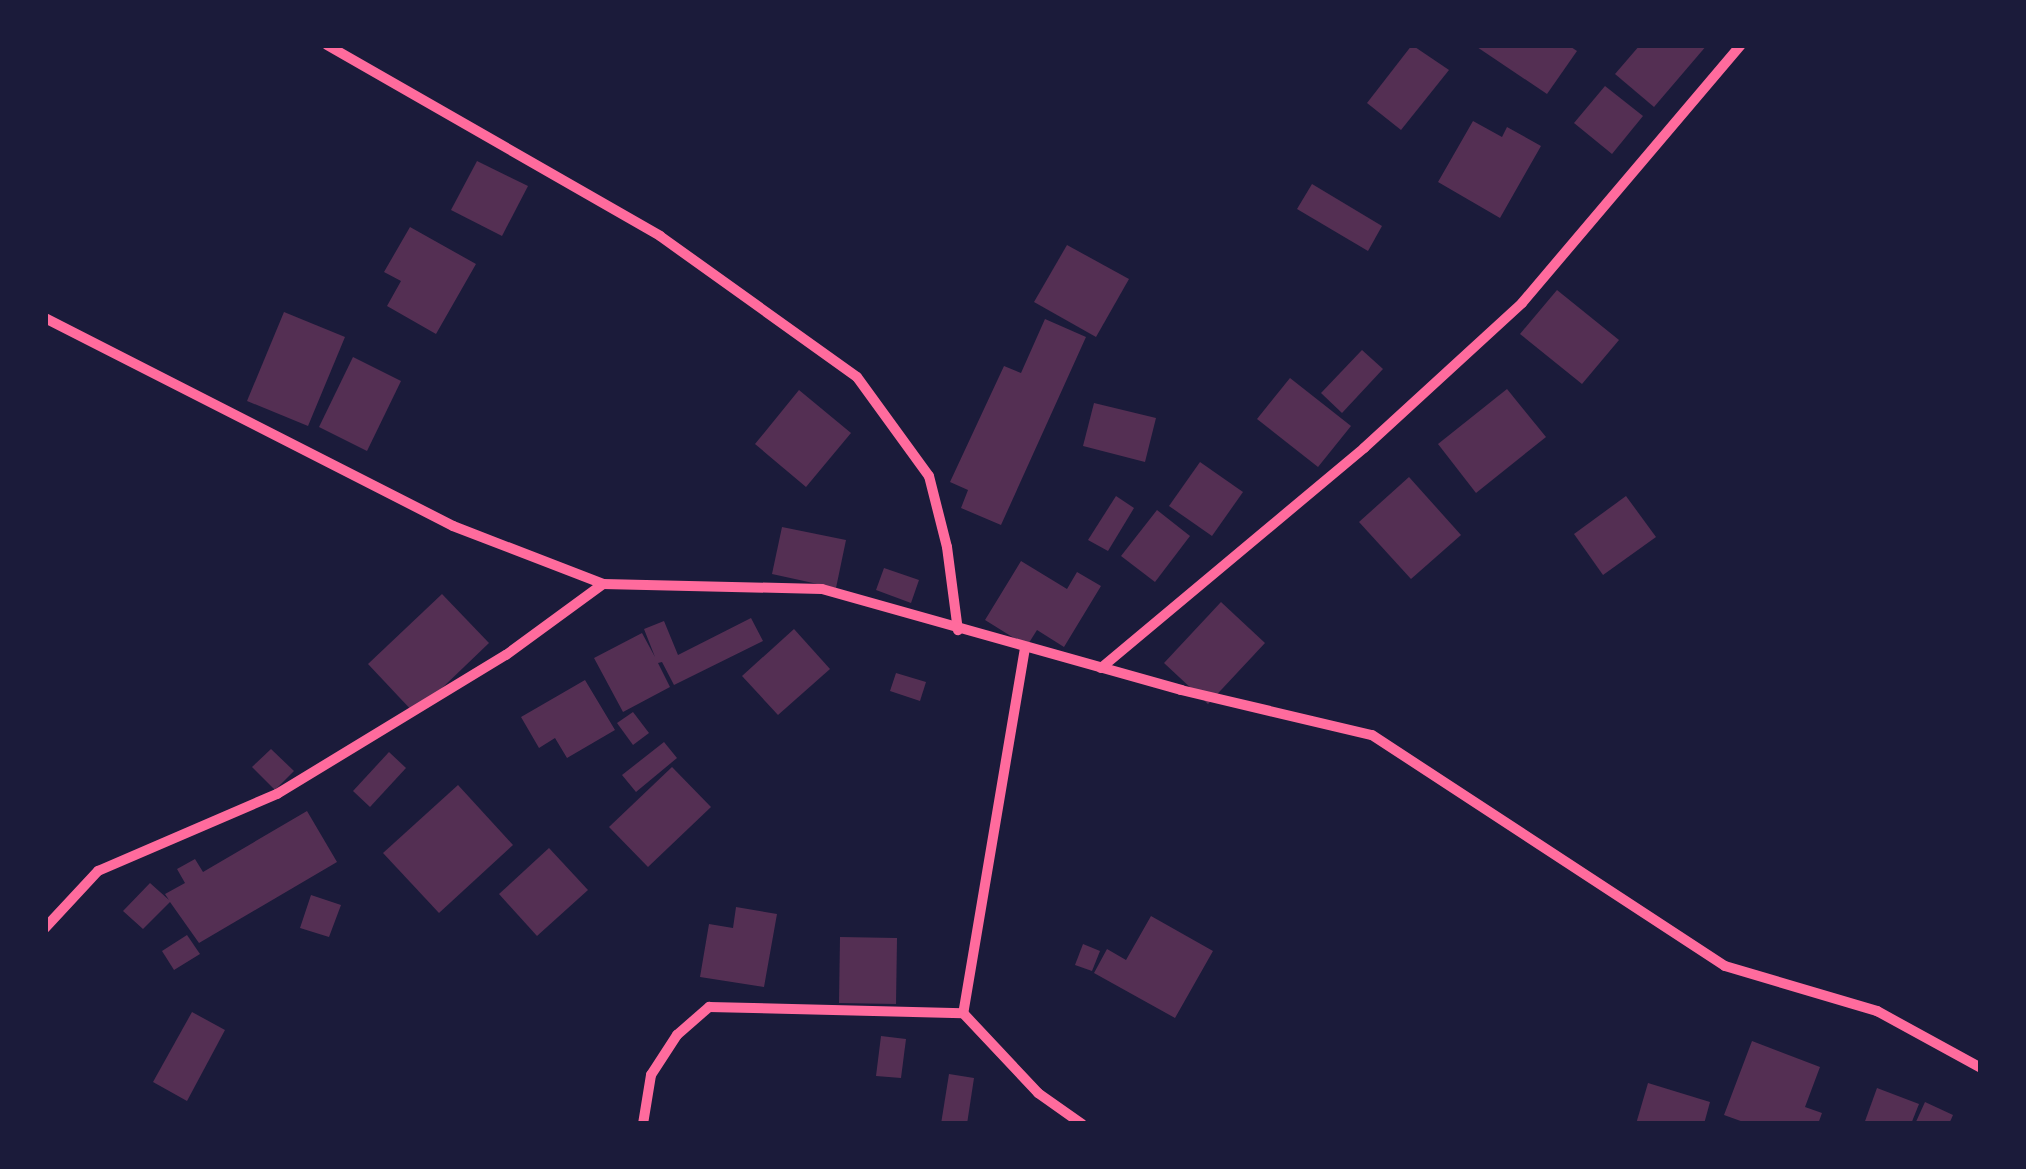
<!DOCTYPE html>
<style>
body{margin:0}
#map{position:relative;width:2026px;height:1169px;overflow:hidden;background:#1b1b3a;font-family:Signika,sans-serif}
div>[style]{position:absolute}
.building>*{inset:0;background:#542f53}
.minor>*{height:10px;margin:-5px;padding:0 5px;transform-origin:5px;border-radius:5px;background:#ff6b9d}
span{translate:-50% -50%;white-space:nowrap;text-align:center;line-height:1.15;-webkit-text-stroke:10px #1b1b3a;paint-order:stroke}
.frame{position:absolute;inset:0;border:48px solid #1b1b3a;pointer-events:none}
</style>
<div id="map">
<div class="building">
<i style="clip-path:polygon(1412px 45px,1449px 70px,1401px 130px,1367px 103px)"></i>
<i style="clip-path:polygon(1474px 45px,1568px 45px,1577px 51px,1547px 94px)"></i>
<i style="clip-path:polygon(1640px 45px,1707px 45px,1654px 107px,1615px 74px)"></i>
<i style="clip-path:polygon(1605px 86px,1643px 116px,1612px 154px,1574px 123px)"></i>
<i style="clip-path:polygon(1473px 121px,1502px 137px,1507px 127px,1541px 146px,1500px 218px,1438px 182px)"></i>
<i style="clip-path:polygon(477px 161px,528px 186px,502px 236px,451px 210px)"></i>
<i style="clip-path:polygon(1312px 184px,1382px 226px,1368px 251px,1297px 209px)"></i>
<i style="clip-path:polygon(410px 227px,476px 264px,436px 334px,387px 306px,401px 281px,384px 272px)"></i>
<i style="clip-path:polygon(1067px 245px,1129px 279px,1096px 337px,1034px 302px)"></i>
<i style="clip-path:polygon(1557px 290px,1619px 340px,1582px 384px,1520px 334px)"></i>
<i style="clip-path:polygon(284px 312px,345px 337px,308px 426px,247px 401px)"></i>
<i style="clip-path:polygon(1045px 319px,1086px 337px,1001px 525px,961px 508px,968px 490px,950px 482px,1004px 366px,1021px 373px)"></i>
<i style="clip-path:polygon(1362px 350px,1383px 369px,1342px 413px,1321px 393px)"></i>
<i style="clip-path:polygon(353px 357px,401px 381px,367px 451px,319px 427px)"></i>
<i style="clip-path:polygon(1290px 378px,1351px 426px,1318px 467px,1257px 419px)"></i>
<i style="clip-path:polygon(1507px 389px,1546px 437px,1476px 493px,1438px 444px)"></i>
<i style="clip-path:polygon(799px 390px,851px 433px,806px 487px,755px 444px)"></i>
<i style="clip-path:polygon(1094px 403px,1156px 418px,1145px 462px,1083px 446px)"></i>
<i style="clip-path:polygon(1200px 462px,1243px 492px,1212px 536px,1169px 506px)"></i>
<i style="clip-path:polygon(1409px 477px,1461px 535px,1411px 579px,1359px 522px)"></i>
<i style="clip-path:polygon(1116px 496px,1134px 508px,1108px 551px,1088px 540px)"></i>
<i style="clip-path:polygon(1626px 496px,1656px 537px,1603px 575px,1574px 534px)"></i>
<i style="clip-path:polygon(1157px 510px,1190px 536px,1155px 582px,1121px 556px)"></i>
<i style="clip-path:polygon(782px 527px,846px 540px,836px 588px,772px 574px)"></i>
<i style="clip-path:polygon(1021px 561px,1067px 589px,1077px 572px,1101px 586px,1064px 647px,1037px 630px,1027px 646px,985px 620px)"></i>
<i style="clip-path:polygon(884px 568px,919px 580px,911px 603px,876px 590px)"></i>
<i style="clip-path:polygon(442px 594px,489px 643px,415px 714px,368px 664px)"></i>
<i style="clip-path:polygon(1221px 602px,1265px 643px,1208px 704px,1164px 663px)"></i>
<i style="clip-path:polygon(751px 618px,763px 641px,674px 685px,662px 662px,658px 663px,670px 687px,623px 712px,594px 658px,642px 633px,655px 657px,644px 629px,664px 621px,678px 655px)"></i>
<i style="clip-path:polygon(794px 629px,830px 669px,778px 715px,742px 676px)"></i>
<i style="clip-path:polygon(896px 673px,926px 682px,920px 701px,890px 691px)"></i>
<i style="clip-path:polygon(585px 680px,615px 730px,567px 758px,555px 738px,539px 748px,521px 717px)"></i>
<i style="clip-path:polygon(633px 712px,649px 733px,633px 745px,617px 723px)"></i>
<i style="clip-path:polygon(664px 742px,677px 758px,636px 792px,622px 775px)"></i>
<i style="clip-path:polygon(271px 749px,294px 771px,275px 790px,252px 767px)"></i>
<i style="clip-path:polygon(389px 752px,406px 768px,370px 807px,353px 791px)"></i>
<i style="clip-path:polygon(672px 767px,711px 807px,648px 867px,609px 827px)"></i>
<i style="clip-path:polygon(458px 785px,513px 845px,439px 913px,383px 853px)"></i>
<i style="clip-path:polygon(307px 811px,337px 862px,199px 943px,170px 902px,143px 929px,123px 911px,150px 883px,169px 900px,165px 894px,185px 883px,177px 869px,195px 859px,203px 872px)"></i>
<i style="clip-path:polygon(549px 848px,588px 890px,537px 936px,499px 894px)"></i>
<i style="clip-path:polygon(311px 895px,341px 905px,329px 937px,300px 928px)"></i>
<i style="clip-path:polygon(736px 907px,777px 914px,764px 987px,700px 977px,709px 924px,733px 928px)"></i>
<i style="clip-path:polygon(1151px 916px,1213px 951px,1175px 1018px,1094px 973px,1107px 949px,1126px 960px)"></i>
<i style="clip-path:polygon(187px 935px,200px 954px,174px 970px,162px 951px)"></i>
<i style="clip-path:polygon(840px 937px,897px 938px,896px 1004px,839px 1003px)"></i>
<i style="clip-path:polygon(1083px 944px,1100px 951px,1092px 971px,1075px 965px)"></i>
<i style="clip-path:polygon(192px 1012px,225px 1030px,187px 1101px,153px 1082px)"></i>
<i style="clip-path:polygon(881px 1036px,906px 1039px,901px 1078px,876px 1076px)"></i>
<i style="clip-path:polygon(1752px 1041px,1820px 1067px,1805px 1107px,1822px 1113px,1818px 1124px,1749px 1124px,1724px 1115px)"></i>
<i style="clip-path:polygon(949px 1074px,974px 1078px,967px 1124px,941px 1124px)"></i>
<i style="clip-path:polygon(1648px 1083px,1710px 1102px,1704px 1124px,1636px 1124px)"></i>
<i style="clip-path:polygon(1877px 1088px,1919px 1104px,1911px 1124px,1864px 1124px)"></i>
<i style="clip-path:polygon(1925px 1102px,1953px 1115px,1949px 1124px,1915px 1124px)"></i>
</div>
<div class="minor">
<i style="left:327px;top:45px;width:384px;rotate:29.8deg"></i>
<i style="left:660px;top:236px;width:242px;rotate:35.6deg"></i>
<i style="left:857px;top:377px;width:122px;rotate:54deg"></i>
<i style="left:929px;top:476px;width:73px;rotate:75.8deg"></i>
<i style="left:947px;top:547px;width:84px;rotate:82.5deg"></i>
<i style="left:45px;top:318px;width:458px;rotate:27deg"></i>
<i style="left:453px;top:526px;width:161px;rotate:21.1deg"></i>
<i style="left:603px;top:584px;width:219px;rotate:1.3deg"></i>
<i style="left:822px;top:589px;width:373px;rotate:15.7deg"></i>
<i style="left:1181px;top:690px;width:196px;rotate:13.3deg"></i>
<i style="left:1372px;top:735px;width:422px;rotate:33.2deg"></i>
<i style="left:1725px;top:966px;width:159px;rotate:16.5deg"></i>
<i style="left:1877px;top:1011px;width:119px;rotate:28.7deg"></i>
<i style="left:1025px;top:648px;width:370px;rotate:99.6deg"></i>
<i style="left:963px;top:1013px;width:110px;rotate:46.8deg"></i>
<i style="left:1038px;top:1093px;width:54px;rotate:35.2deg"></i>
<i style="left:1101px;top:668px;width:343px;rotate:-39.9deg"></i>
<i style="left:1364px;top:448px;width:214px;rotate:-42.5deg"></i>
<i style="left:1522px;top:303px;width:338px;rotate:-49.7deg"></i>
<i style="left:45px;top:928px;width:78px;rotate:-47.1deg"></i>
<i style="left:98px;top:871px;width:195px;rotate:-23.3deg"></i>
<i style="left:277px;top:794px;width:268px;rotate:-31.3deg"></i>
<i style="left:506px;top:655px;width:120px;rotate:-36.2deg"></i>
<i style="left:643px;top:1124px;width:50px;rotate:-80.7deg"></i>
<i style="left:651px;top:1075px;width:48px;rotate:-57deg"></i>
<i style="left:677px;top:1035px;width:43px;rotate:-41.2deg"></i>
<i style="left:709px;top:1007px;width:254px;rotate:1.4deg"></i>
</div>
<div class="frame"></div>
</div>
